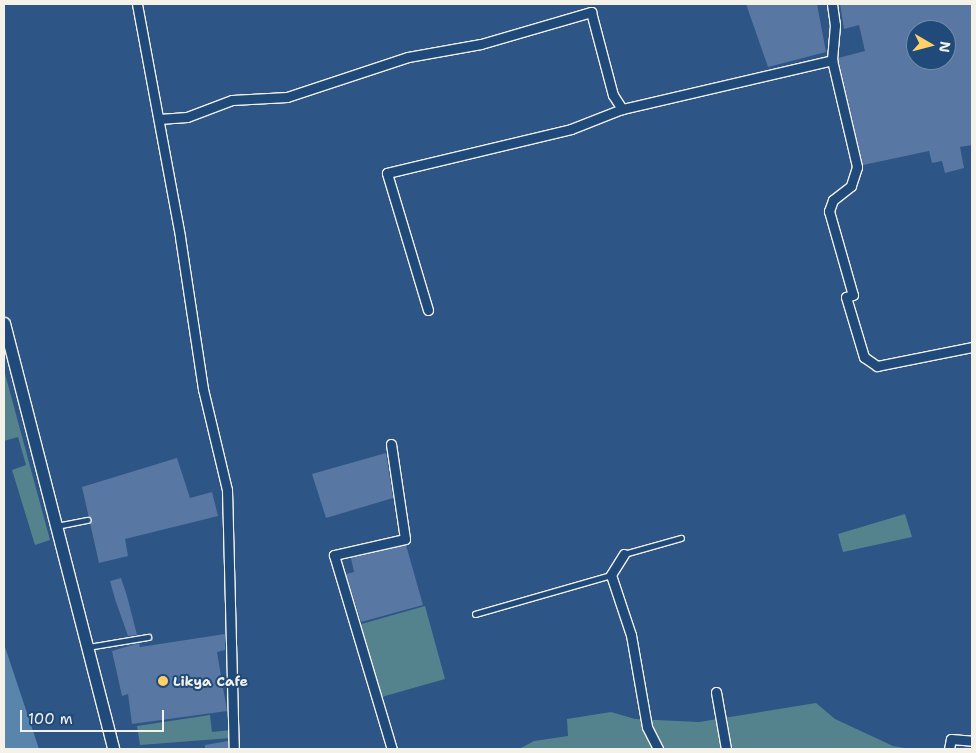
<!DOCTYPE html>
<style>
body{margin:0}
#map{position:relative;width:976px;height:753px;overflow:hidden;background:#2d5585;font-family:"Shantell Sans",sans-serif}
div>[style]{position:absolute}
.green>*{inset:0;background:#55838d}
.water>*{inset:0;background:#5985ac}
.building>*{inset:0;background:#5977a3}
.roads{filter:drop-shadow(1px 0 #f4f1e8) drop-shadow(-1px 0 #f4f1e8) drop-shadow(0 1px #f4f1e8) drop-shadow(0 -1px #f4f1e8)}
.service>*{height:4.5px;margin:-2.25px;padding:0 2.25px;transform-origin:2.25px;border-radius:2.25px;background:#1f4a7a}
.minor>*{height:9px;margin:-4.5px;padding:0 4.5px;transform-origin:4.5px;border-radius:4.5px;background:#1f4a7a}
.tertiary>*{height:11px;margin:-5.5px;padding:0 5.5px;transform-origin:5.5px;border-radius:5.5px;background:#1f4a7a}
.dots>*{width:14px;height:14px;translate:-50% -50%;box-sizing:border-box;border:2px solid #1f4a7a;border-radius:50%}
span{translate:-50% -50%;white-space:nowrap;text-align:center;line-height:1.15;-webkit-text-stroke:4px #1f4a7a;paint-order:stroke}
.poi-label{font-size:14px;color:#f4f1e8;font-weight:700}
.left{translate:0 -50%;text-align:left}
.frame{position:absolute;inset:0;border:5px solid #f4f1e8;pointer-events:none}
.north{position:absolute;left:906px;top:20px;width:50px;height:50px;box-sizing:border-box;background:#1f4a7a;border:1px solid #748da6;border-radius:50%;rotate:98deg;font-size:14px;font-weight:700;line-height:20px;text-align:center;color:#f4f1e8}
.north::after{content:'';display:block;margin:auto;width:18px;height:22px;background:#ffd166;clip-path:polygon(50% 0,100% 100%,50% 72%,0 100%)}
.scale{position:absolute;left:20px;top:710px;width:144px;height:22px;box-sizing:border-box;border:2px solid #f4f1e8;border-top:0;padding-left:6px;font-size:15px;line-height:18px;white-space:nowrap;color:#f4f1e8;-webkit-text-stroke:4px #1f4a7a;paint-order:stroke}
</style>
<div id="map">
<div class="green">
<i style="clip-path:polygon(4px 370px,50px 540px,35px 545px,12px 470px,26px 465px,18px 437px,4px 441px)"></i>
<i style="clip-path:polygon(905px 514px,912px 537px,843px 552px,838px 534px)"></i>
<i style="clip-path:polygon(425px 606px,445px 679px,378px 698px,358px 625px)"></i>
<i style="clip-path:polygon(816px 703px,835px 719px,893px 746px,910px 749px,519px 749px,534px 741px,568px 736px,567px 719px,611px 712px,635px 719px,699px 722px)"></i>
<i style="clip-path:polygon(210px 715px,212px 732px,231px 730px,231px 738px,140px 745px,137px 726px)"></i>
</div>
<div class="water">
<i style="clip-path:polygon(4px 644px,39px 749px,4px 749px)"></i>
</div>
<div class="building">
<i style="clip-path:polygon(746px 4px,817px 4px,826px 52px,768px 67px)"></i>
<i style="clip-path:polygon(evenodd,840px 4px,972px 4px,972px 145px,960px 147px,964px 168px,945px 173px,942px 161px,932px 163px,929px 151px,863px 165px,838px 58px,865px 51px,859px 25px,844px 29px,840px 4px,916px 30px,946px 30px,946px 60px,916px 60px,916px 30px)"></i>
<i style="clip-path:polygon(386px 453px,393px 498px,326px 518px,312px 474px)"></i>
<i style="clip-path:polygon(177px 458px,190px 498px,212px 492px,218px 516px,125px 539px,128px 556px,99px 563px,82px 487px)"></i>
<i style="clip-path:polygon(406px 545px,423px 605px,361px 622px,346px 574px,354px 572px,351px 558px)"></i>
<i style="clip-path:polygon(121px 578px,127px 596px,137px 635px,128px 636px,115px 599px,110px 581px)"></i>
<i style="clip-path:polygon(225px 634px,225px 650px,217px 652px,227px 711px,132px 724px,128px 694px,122px 696px,112px 651px,139px 643px,140px 647px)"></i>
<i style="clip-path:polygon(228px 741px,228px 749px,205px 749px,205px 745px)"></i>
</div>
<div class="roads">
<div class="service">
<i style="left:56px;top:526px;width:32px;rotate:-11deg"></i>
<i style="left:624px;top:554px;width:59px;rotate:-15.7deg"></i>
<i style="left:475px;top:614px;width:141px;rotate:-16deg"></i>
<i style="left:88px;top:647px;width:61px;rotate:-9.5deg"></i>
</div>
<div class="minor">
<i style="left:137px;top:4px;width:237px;rotate:79.5deg"></i>
<i style="left:180px;top:237px;width:154px;rotate:81.4deg"></i>
<i style="left:203px;top:389px;width:104px;rotate:76.6deg"></i>
<i style="left:227px;top:490px;width:259px;rotate:88.5deg"></i>
<i style="left:832px;top:4px;width:21px;rotate:82deg"></i>
<i style="left:835px;top:25px;width:35px;rotate:95deg"></i>
<i style="left:832px;top:60px;width:110px;rotate:76.8deg"></i>
<i style="left:857px;top:167px;width:20px;rotate:108deg"></i>
<i style="left:851px;top:186px;width:23px;rotate:142deg"></i>
<i style="left:833px;top:200px;width:12px;rotate:110deg"></i>
<i style="left:829px;top:211px;width:87px;rotate:74.1deg"></i>
<i style="left:853px;top:295px;width:7px;rotate:164deg"></i>
<i style="left:846px;top:297px;width:63px;rotate:73.3deg"></i>
<i style="left:864px;top:357px;width:16px;rotate:35deg"></i>
<i style="left:877px;top:366px;width:97px;rotate:-11.3deg"></i>
<i style="left:159px;top:119px;width:28px;rotate:-4deg"></i>
<i style="left:187px;top:117px;width:48px;rotate:-20.7deg"></i>
<i style="left:232px;top:100px;width:55px;rotate:-3.1deg"></i>
<i style="left:287px;top:97px;width:127px;rotate:-18.3deg"></i>
<i style="left:408px;top:57px;width:74px;rotate:-10.1deg"></i>
<i style="left:481px;top:44px;width:115px;rotate:-16.2deg"></i>
<i style="left:591px;top:12px;width:86px;rotate:75.2deg"></i>
<i style="left:613px;top:95px;width:17px;rotate:57deg"></i>
<i style="left:428px;top:310px;width:143px;rotate:-106.7deg"></i>
<i style="left:387px;top:173px;width:189px;rotate:-13.4deg"></i>
<i style="left:571px;top:129px;width:55px;rotate:-21.4deg"></i>
<i style="left:622px;top:109px;width:216px;rotate:-13.1deg"></i>
<i style="left:391px;top:444px;width:96px;rotate:81.6deg"></i>
<i style="left:405px;top:539px;width:73px;rotate:167.3deg"></i>
<i style="left:334px;top:555px;width:202px;rotate:73.4deg"></i>
<i style="left:624px;top:554px;width:25px;rotate:122deg"></i>
<i style="left:611px;top:575px;width:63px;rotate:71.6deg"></i>
<i style="left:631px;top:635px;width:93px;rotate:80.1deg"></i>
<i style="left:647px;top:727px;width:25px;rotate:63deg"></i>
<i style="left:716px;top:692px;width:58px;rotate:80deg"></i>
<i style="left:949px;top:749px;width:10px;rotate:-79deg"></i>
<i style="left:951px;top:739px;width:21px;rotate:5deg"></i>
</div>
<div class="tertiary">
<i style="left:4px;top:323px;width:440px;rotate:75.6deg"></i>
</div>
</div>
<div class="dots">
<i style="left:163px;top:681px;background:#ffd166"></i>
</div>
<div class="poi-label">
<span class="left" style="left:173px;top:681px">Likya Cafe</span>
</div>
<div class="frame"></div>
<div class="north">N</div>
<div class="scale">100 m</div>
</div>
